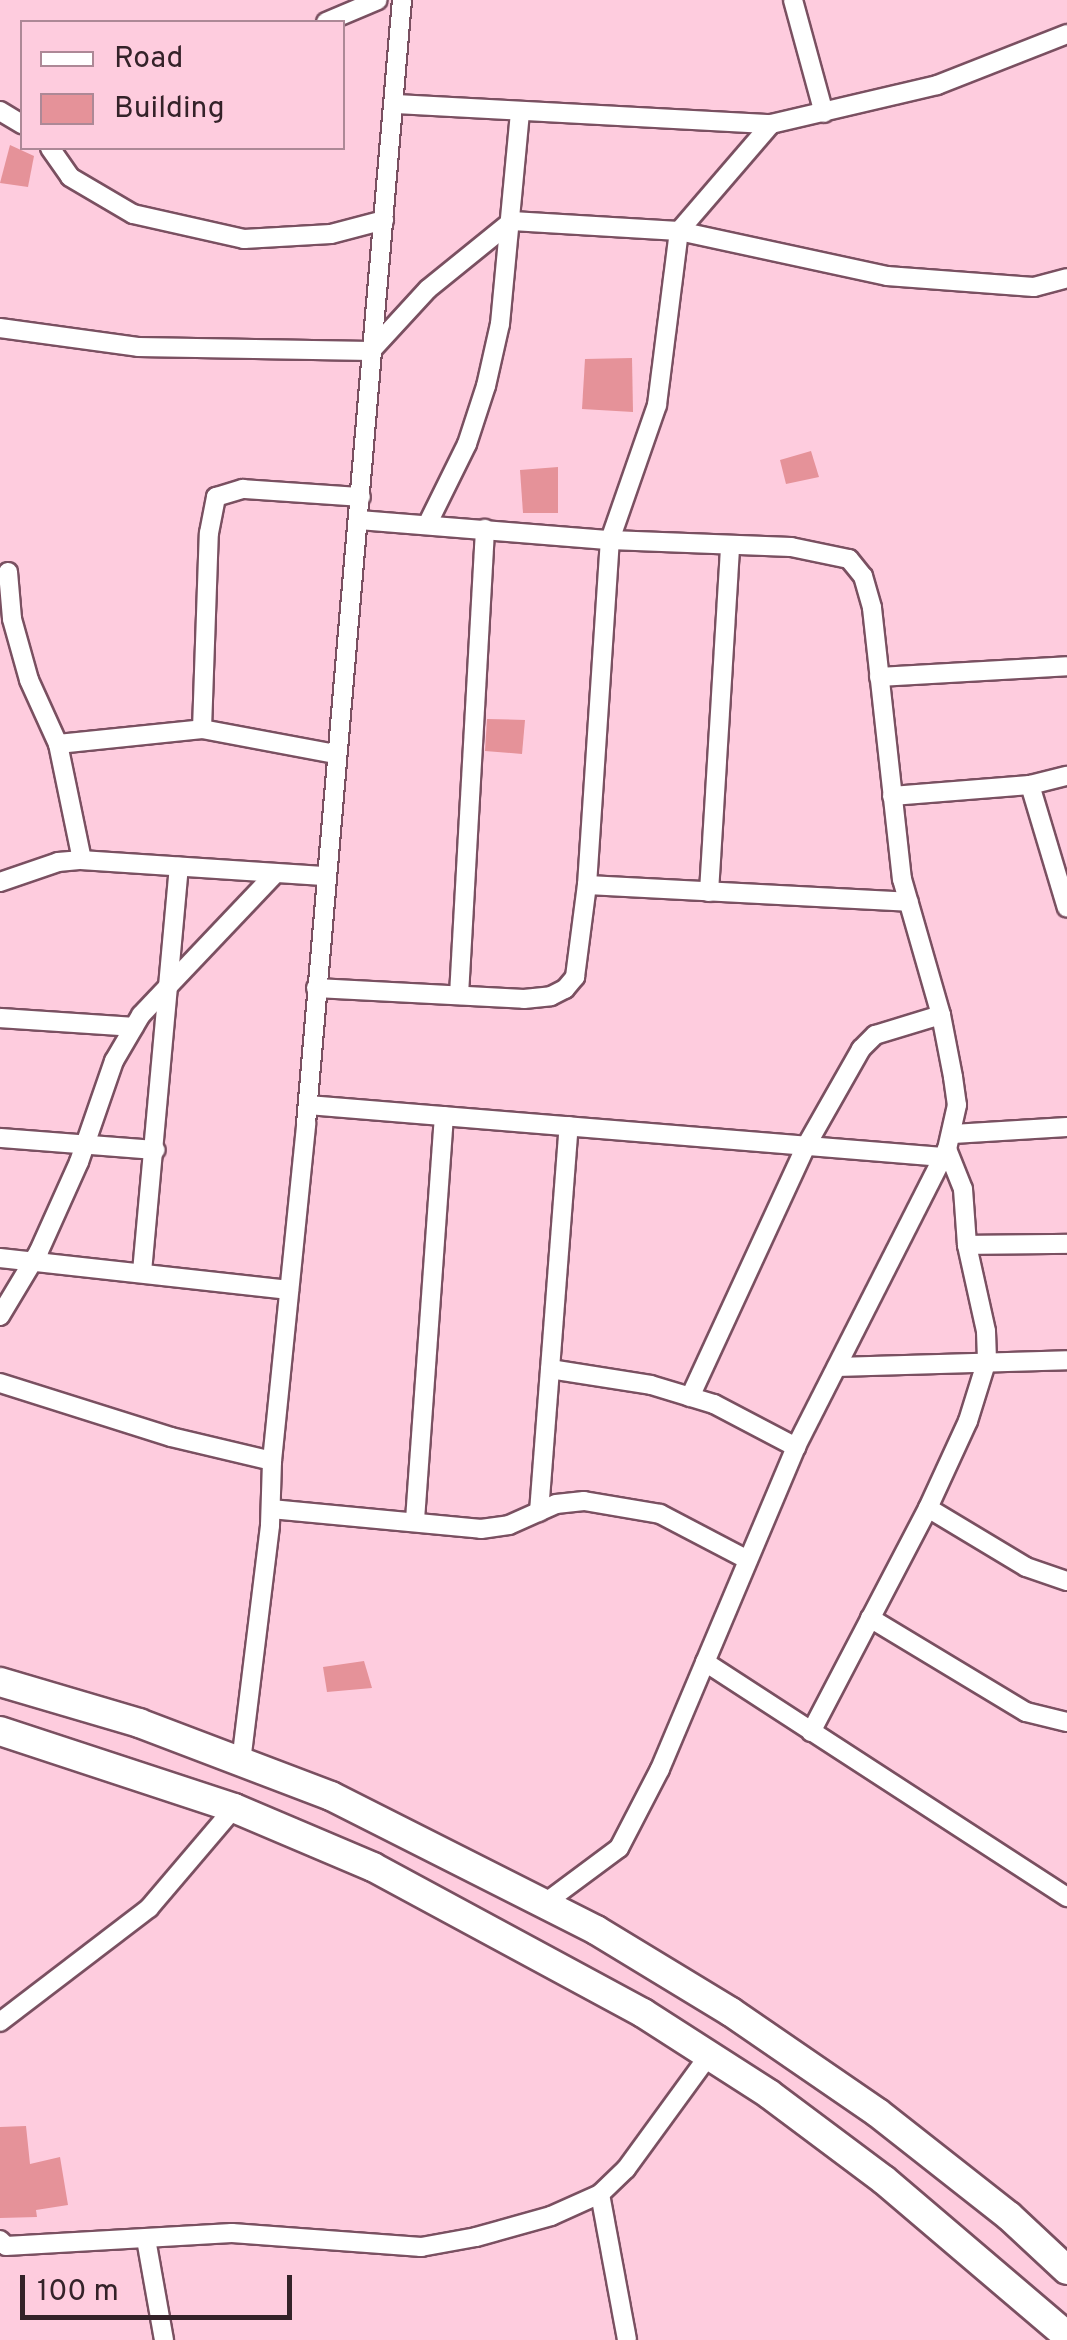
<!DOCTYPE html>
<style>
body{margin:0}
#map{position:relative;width:1067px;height:2340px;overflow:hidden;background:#feccde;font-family:Overpass,sans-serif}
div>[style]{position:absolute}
.building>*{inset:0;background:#e59299}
.roads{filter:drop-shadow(2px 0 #7a5061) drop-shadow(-2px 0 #7a5061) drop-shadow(0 2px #7a5061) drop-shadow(0 -2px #7a5061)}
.street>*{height:18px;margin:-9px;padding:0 9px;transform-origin:9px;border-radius:9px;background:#fff}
.primary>*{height:28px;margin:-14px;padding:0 14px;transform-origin:14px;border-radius:14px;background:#fff}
span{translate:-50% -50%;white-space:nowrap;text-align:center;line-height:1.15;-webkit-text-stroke:9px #feccde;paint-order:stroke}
.legend{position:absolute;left:20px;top:20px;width:325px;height:130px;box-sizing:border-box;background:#feccde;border:2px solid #ad8896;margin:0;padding:12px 18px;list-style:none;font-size:30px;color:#342229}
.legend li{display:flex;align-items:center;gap:20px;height:50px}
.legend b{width:50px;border:2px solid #ad8896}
.scale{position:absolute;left:20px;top:2275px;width:272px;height:45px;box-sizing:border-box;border:5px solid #342229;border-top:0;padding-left:12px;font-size:30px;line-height:35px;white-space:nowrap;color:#342229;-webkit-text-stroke:8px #feccde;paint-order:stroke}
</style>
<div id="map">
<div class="building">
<i style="clip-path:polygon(10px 145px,34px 156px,28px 187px,0 183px)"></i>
<i style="clip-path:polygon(632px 358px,633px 412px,582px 409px,585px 359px)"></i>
<i style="clip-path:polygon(811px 451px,819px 477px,786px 484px,780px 460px)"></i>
<i style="clip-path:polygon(558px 467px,558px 513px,523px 513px,520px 470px)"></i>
<i style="clip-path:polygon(487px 719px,525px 720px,522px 754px,485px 751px)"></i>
<i style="clip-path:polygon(364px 1661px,372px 1688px,327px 1692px,323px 1667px)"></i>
<i style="clip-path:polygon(26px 2126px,30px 2164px,60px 2157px,68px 2205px,36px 2210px,37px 2217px,0 2218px,0 2127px)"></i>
</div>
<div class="roads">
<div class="street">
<i style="left:793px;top:0;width:117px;rotate:74.7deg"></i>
<i style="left:326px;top:22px;width:56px;rotate:-22.9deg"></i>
<i style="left:396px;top:104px;width:376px;rotate:3.1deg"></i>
<i style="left:771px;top:124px;width:171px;rotate:-13.2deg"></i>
<i style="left:937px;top:85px;width:140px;rotate:-21.4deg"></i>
<i style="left:0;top:111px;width:26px;rotate:31deg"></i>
<i style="left:50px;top:148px;width:35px;rotate:55deg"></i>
<i style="left:70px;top:177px;width:73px;rotate:30.4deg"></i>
<i style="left:133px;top:214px;width:114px;rotate:12.7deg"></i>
<i style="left:244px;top:239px;width:87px;rotate:-3.3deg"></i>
<i style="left:331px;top:234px;width:55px;rotate:-14.8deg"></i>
<i style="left:0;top:328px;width:139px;rotate:7.8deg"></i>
<i style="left:138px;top:347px;width:233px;rotate:1deg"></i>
<i style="left:371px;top:351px;width:84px;rotate:-47.4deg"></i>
<i style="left:428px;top:289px;width:108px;rotate:-39deg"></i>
<i style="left:512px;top:221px;width:167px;rotate:3.4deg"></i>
<i style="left:679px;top:231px;width:213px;rotate:12.2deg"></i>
<i style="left:887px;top:276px;width:147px;rotate:4.3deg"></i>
<i style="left:1034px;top:287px;width:34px;rotate:-15deg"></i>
<i style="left:359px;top:520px;width:252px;rotate:4.6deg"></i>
<i style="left:610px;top:540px;width:181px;rotate:2.2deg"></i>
<i style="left:791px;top:547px;width:59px;rotate:11.7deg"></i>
<i style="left:849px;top:559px;width:22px;rotate:51deg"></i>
<i style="left:863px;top:576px;width:33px;rotate:74deg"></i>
<i style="left:872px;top:608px;width:273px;rotate:83.7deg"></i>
<i style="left:902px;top:879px;width:141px;rotate:74deg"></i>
<i style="left:941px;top:1015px;width:63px;rotate:79deg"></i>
<i style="left:953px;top:1077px;width:28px;rotate:82deg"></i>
<i style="left:957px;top:1105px;width:45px;rotate:102.8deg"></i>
<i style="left:947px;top:1149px;width:334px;rotate:116.9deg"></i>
<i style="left:796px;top:1447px;width:350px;rotate:112.9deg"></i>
<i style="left:660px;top:1769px;width:89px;rotate:117.4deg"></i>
<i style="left:619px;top:1848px;width:92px;rotate:143.4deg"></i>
<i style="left:428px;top:523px;width:88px;rotate:-63.7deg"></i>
<i style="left:467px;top:444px;width:61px;rotate:-71.9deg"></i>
<i style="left:486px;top:386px;width:64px;rotate:-77.3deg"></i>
<i style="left:500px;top:324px;width:213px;rotate:-84.6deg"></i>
<i style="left:8px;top:572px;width:47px;rotate:85.1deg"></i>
<i style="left:12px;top:619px;width:63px;rotate:74.4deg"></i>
<i style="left:29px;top:680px;width:70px;rotate:65.6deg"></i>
<i style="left:58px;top:744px;width:118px;rotate:78.3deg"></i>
<i style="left:879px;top:677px;width:188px;rotate:-3.3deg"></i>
<i style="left:202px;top:729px;width:196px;rotate:-88deg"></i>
<i style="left:209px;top:533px;width:37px;rotate:-79deg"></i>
<i style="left:216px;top:497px;width:28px;rotate:-17deg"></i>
<i style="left:243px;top:489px;width:118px;rotate:3.9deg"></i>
<i style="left:58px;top:744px;width:145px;rotate:-5.9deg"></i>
<i style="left:202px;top:729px;width:135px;rotate:10.6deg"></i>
<i style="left:1030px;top:785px;width:128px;rotate:73.3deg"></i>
<i style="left:892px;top:796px;width:138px;rotate:-4.6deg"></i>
<i style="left:1030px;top:785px;width:38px;rotate:-14deg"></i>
<i style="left:0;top:882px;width:61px;rotate:-19deg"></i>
<i style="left:58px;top:862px;width:24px;rotate:-5deg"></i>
<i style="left:82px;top:860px;width:244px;rotate:3.8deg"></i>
<i style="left:587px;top:885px;width:322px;rotate:3deg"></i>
<i style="left:709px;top:892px;width:347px;rotate:-86.5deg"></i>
<i style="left:316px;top:988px;width:208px;rotate:3deg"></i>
<i style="left:524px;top:999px;width:27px;rotate:-6deg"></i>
<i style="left:551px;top:996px;width:16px;rotate:-27deg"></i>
<i style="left:565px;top:989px;width:16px;rotate:-50deg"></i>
<i style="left:575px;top:977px;width:93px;rotate:-82.6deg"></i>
<i style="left:587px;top:885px;width:346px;rotate:-86.2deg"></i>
<i style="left:610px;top:540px;width:143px;rotate:-70.8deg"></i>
<i style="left:657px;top:405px;width:175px;rotate:-82.8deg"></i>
<i style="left:679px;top:231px;width:141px;rotate:-49.3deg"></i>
<i style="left:459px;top:995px;width:467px;rotate:-86.8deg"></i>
<i style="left:0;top:1018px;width:134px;rotate:3.8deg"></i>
<i style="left:308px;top:1105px;width:637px;rotate:4.68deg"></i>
<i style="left:953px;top:1134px;width:114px;rotate:-3.5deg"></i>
<i style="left:0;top:1138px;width:156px;rotate:4.4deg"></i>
<i style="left:967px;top:1245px;width:100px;rotate:-0.6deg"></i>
<i style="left:0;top:1258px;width:291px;rotate:6.3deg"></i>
<i style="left:142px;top:1272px;width:407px;rotate:-84.8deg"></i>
<i style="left:0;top:1316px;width:76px;rotate:-59deg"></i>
<i style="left:39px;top:1251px;width:98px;rotate:-65.8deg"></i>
<i style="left:79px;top:1162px;width:107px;rotate:-70.9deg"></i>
<i style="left:114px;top:1061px;width:53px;rotate:-59.6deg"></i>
<i style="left:141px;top:1015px;width:193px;rotate:-46.5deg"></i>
<i style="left:837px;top:1367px;width:230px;rotate:-1.7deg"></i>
<i style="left:550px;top:1369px;width:102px;rotate:9deg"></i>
<i style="left:651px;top:1385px;width:66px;rotate:16.8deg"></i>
<i style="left:714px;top:1404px;width:93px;rotate:27.7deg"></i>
<i style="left:0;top:1383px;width:179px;rotate:17.5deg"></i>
<i style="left:171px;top:1437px;width:104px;rotate:13.4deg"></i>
<i style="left:690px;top:1397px;width:277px;rotate:-65.2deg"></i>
<i style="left:806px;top:1146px;width:112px;rotate:-60.4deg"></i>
<i style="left:861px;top:1049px;width:20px;rotate:-45deg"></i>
<i style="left:875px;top:1035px;width:69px;rotate:-16.9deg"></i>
<i style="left:928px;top:1508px;width:114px;rotate:31deg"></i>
<i style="left:1026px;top:1567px;width:43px;rotate:18.9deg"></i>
<i style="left:271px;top:1509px;width:211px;rotate:5.4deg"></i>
<i style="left:481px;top:1529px;width:28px;rotate:-8deg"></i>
<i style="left:509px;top:1525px;width:51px;rotate:-24.1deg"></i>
<i style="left:556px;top:1504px;width:28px;rotate:-6deg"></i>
<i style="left:584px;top:1501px;width:77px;rotate:9.7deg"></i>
<i style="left:660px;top:1514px;width:97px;rotate:27.6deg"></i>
<i style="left:539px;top:1512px;width:387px;rotate:-85.6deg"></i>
<i style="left:415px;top:1520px;width:405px;rotate:-85.9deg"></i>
<i style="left:870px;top:1618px;width:182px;rotate:31.1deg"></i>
<i style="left:1026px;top:1712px;width:42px;rotate:13.7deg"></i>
<i style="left:705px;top:1662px;width:432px;rotate:33deg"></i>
<i style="left:811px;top:1732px;width:253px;rotate:-62.4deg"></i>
<i style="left:928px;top:1508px;width:96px;rotate:-65.3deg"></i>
<i style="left:968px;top:1421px;width:64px;rotate:-72.7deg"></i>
<i style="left:987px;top:1360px;width:29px;rotate:-92deg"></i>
<i style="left:986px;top:1331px;width:88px;rotate:-102.5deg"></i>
<i style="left:967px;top:1245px;width:56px;rotate:-94.1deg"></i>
<i style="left:963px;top:1189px;width:43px;rotate:-111.8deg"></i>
<i style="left:241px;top:1762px;width:239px;rotate:-83deg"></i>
<i style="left:270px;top:1525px;width:64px;rotate:-88.2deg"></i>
<i style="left:272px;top:1461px;width:339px;rotate:-84.2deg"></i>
<i style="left:306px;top:1124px;width:1128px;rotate:-85.12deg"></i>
<i style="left:0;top:2022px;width:188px;rotate:-37.4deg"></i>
<i style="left:149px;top:1908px;width:131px;rotate:-49.6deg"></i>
<i style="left:600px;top:2194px;width:148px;rotate:79.5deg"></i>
<i style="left:146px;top:2239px;width:103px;rotate:79.9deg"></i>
<i style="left:0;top:2240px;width:8px;rotate:45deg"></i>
<i style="left:6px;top:2246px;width:226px;rotate:-3.3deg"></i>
<i style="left:232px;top:2233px;width:190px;rotate:4.2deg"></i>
<i style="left:421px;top:2247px;width:56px;rotate:-10.3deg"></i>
<i style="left:476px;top:2237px;width:78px;rotate:-15.6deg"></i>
<i style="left:551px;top:2216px;width:54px;rotate:-24.2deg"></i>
<i style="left:600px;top:2194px;width:36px;rotate:-44deg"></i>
<i style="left:626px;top:2169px;width:141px;rotate:-53.9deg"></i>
</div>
<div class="primary">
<i style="left:0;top:1682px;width:145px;rotate:16.4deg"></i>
<i style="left:139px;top:1723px;width:205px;rotate:20.8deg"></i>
<i style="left:331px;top:1796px;width:297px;rotate:26.8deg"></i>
<i style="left:596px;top:1930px;width:158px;rotate:31.3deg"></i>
<i style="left:731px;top:2012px;width:178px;rotate:34.5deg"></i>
<i style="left:878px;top:2113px;width:167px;rotate:38.2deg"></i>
<i style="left:1009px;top:2216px;width:79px;rotate:43deg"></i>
<i style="left:0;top:1731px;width:246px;rotate:18.2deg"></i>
<i style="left:234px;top:1808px;width:151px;rotate:23deg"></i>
<i style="left:373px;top:1867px;width:307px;rotate:28.4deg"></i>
<i style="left:643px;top:2013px;width:150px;rotate:32.7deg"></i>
<i style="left:769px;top:2094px;width:144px;rotate:36.8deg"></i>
<i style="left:884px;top:2180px;width:240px;rotate:40.4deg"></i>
</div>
</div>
<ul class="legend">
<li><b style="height:12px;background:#fff"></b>Road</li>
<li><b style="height:28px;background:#e59299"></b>Building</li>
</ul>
<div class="scale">100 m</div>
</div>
